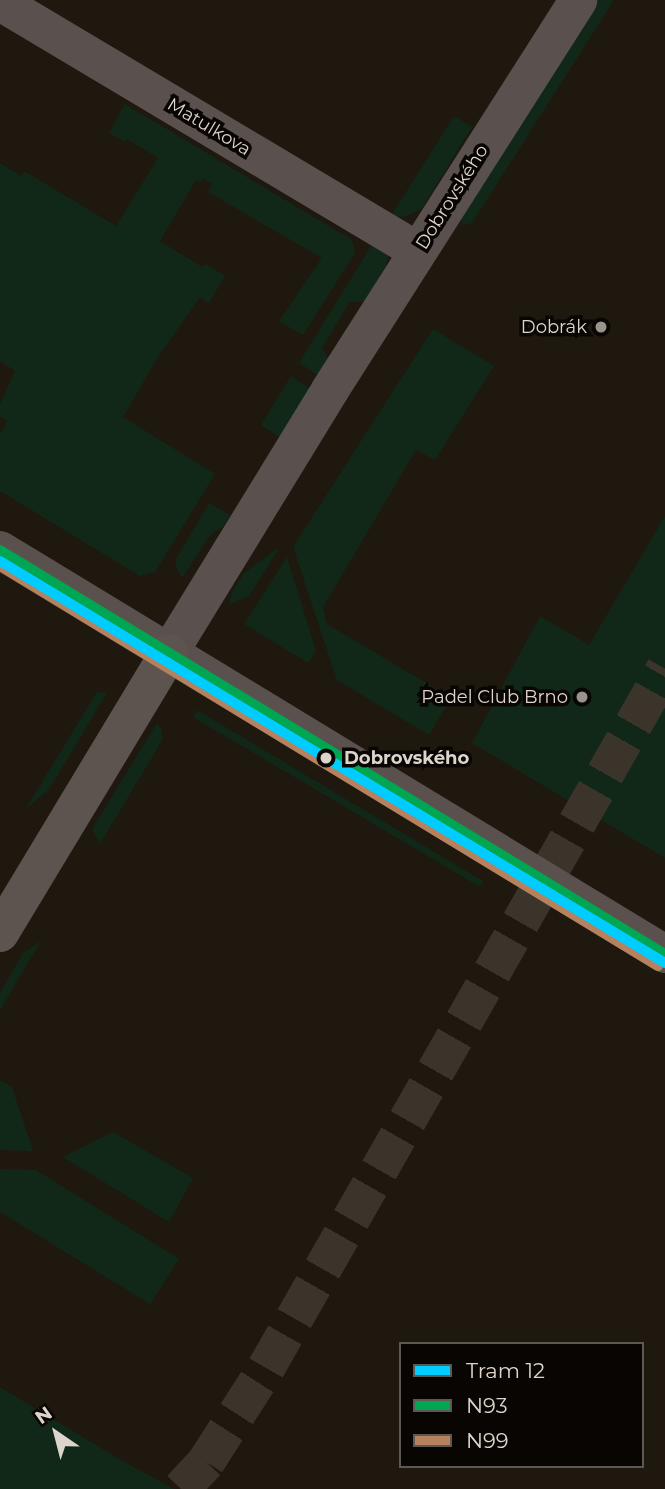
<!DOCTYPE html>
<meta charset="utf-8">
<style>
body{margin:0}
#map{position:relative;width:665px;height:1489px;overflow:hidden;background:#1e180e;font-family:Montserrat,sans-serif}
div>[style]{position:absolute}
.green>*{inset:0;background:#112819}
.trunk-tunnel>*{height:38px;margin-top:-19px;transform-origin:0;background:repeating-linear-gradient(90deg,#3b342a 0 38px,transparent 0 57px)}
.minor>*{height:38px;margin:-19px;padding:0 19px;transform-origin:19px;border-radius:19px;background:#5a514f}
.tertiary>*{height:38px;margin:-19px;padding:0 19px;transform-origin:19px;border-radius:19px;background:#5a514f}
.secondary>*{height:38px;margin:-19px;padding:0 19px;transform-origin:19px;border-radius:19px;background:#5d5450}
.bus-1>*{height:10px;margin:-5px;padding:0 5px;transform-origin:5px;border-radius:5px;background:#00a651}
.bus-2>*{height:10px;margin:-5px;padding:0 5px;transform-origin:5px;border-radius:5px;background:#b6815c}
.tram-1>*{height:10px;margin:-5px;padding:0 5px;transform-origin:5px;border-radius:5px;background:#0cf}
.dots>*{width:19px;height:19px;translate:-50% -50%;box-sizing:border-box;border:4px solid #090502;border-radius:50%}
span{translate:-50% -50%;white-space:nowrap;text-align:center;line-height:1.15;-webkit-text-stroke:7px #090502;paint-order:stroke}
.street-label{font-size:18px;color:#ddd5cb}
.poi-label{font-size:18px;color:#ddd5cb}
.right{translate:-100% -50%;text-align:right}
.stop-label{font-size:18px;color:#ddd5cb;font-weight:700}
.left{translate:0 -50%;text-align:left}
.legend{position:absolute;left:399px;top:1342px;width:245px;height:126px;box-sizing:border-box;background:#090502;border:2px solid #5e5852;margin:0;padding:9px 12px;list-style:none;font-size:21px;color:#ddd5cb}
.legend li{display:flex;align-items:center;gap:14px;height:35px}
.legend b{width:35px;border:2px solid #5e5852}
.north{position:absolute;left:21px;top:1398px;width:70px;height:70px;-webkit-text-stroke:5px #090502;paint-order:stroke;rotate:325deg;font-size:19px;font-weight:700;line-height:28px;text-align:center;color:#ddd5cb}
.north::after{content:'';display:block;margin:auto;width:24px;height:32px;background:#ddd5cb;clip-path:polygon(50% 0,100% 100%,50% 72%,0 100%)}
</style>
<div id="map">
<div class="green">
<i style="clip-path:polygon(595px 0,614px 0,472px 223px,462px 225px,460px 213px)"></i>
<i style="clip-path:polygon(125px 104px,352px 240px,355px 253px,303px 335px,279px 321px,322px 258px,208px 192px,212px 184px,204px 179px,202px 182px,196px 180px,160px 241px,202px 267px,205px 264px,225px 276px,209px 303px,200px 297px,158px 357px,123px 417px,215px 474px,155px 572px,140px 576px,0 491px,0 434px,7px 421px,0 417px,0 404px,15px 371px,0 361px,0 163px,21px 176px,24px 171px,116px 226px,158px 158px,127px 139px,125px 142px,109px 133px)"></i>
<i style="clip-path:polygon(454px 116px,472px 127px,422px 208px,404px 217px,391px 216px)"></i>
<i style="clip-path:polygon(379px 233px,389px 252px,386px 266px,365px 302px,350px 302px,322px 348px,329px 360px,320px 376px,299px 363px)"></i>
<i style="clip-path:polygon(433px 329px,494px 366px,435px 460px,416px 450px,323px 607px,327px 624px,451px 698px,429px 735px,337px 680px,293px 547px)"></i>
<i style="clip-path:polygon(291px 376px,311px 389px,281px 438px,261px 425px)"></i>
<i style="clip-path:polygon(209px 503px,230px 515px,223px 527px,211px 534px,182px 578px,176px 567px,176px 559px)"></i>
<i style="clip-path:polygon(665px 516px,665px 858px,472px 743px,540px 616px,589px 645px)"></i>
<i style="clip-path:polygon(276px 549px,278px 550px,249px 596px,230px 604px,231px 594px,243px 574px)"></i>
<i style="clip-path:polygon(287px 557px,316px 651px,308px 663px,244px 624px)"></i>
<i style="clip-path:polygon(97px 692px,107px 693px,50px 788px,25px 810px)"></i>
<i style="clip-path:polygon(197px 710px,483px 881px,480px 887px,193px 717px)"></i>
<i style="clip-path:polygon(157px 723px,161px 728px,163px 739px,100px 844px,92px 829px)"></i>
<i style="clip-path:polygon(41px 941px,0 1010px,0 993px,23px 953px)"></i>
<i style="clip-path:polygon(0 1080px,12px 1087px,33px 1151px,0 1150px)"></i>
<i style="clip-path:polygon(113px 1132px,193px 1178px,169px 1222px,63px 1157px)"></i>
<i style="clip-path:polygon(0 1169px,36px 1170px,179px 1259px,150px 1304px,0 1212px)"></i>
<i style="clip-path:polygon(0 1387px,119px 1459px,174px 1489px,0 1489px)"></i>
</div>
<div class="trunk-tunnel">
<i style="left:181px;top:1489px;width:37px;rotate:-47deg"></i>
<i style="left:206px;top:1462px;width:112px;rotate:-57.4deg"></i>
<i style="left:266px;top:1368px;width:805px;rotate:-60.28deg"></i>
</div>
<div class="minor">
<i style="left:0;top:2px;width:486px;rotate:30.8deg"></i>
<i style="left:169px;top:653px;width:308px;rotate:-58.5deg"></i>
<i style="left:330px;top:390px;width:462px;rotate:-57.5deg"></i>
</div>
<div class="tertiary">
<i style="left:0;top:550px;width:778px;rotate:31.28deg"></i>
</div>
<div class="secondary">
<i style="left:0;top:933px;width:327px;rotate:-58.9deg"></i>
</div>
<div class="bus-1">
<i style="left:0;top:550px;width:778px;rotate:31.28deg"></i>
</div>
<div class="bus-2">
<i style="left:0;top:566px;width:770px;rotate:31.3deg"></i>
</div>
<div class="tram-1">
<i style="left:0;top:561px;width:777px;rotate:31.15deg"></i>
</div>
<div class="dots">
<i style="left:601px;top:327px;background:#9a9389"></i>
<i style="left:582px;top:697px;background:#9a9389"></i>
<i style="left:326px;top:758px;background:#ddd5cb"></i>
</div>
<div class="street-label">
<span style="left:209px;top:127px;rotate:31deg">Matulkova</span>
<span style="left:452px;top:197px;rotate:-58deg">Dobrovského</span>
</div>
<div class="poi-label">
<span class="right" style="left:587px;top:327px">Dobrák</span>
<span class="right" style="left:568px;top:697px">Padel Club Brno</span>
</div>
<div class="stop-label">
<span class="left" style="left:344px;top:758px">Dobrovského</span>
</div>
<ul class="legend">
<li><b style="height:9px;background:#0cf"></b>Tram 12</li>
<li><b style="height:9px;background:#00a651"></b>N93</li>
<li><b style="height:9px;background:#b6815c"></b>N99</li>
</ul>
<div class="north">N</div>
</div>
